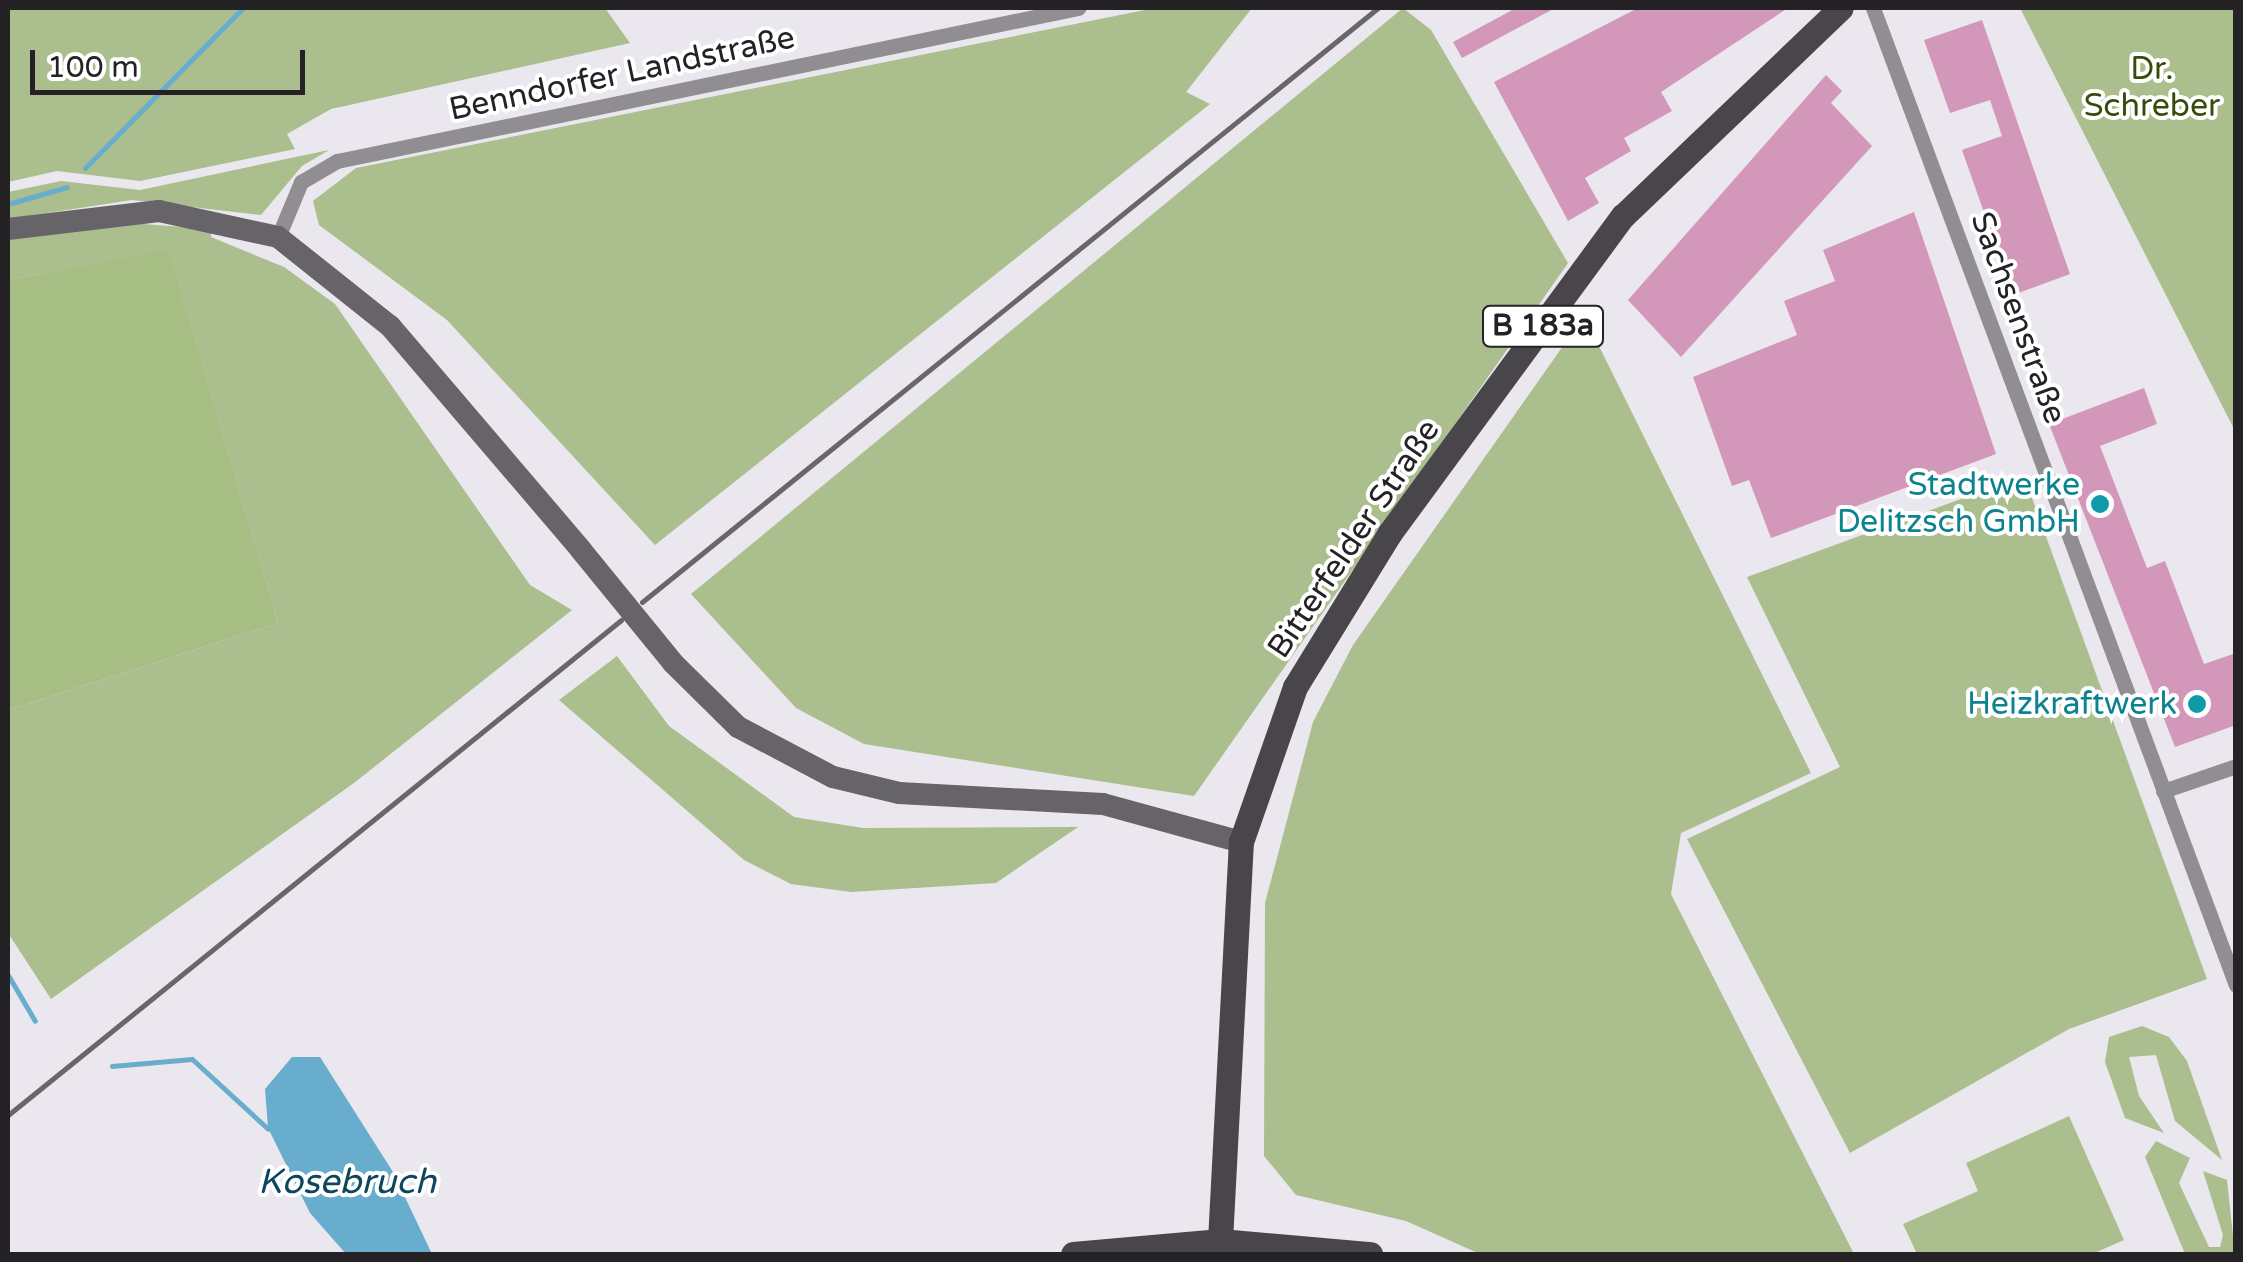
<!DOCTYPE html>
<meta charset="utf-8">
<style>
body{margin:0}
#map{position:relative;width:2243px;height:1262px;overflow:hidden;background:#ebe7ee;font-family:"Varela Round",sans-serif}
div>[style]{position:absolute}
.green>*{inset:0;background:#aabe8e}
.forest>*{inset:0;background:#a6be84}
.water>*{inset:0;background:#69adce}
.stream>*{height:5px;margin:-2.5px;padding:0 2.5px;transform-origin:2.5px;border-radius:2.5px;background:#69adce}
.building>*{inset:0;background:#d297b9}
.minor>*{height:15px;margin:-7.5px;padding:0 7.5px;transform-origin:7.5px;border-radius:7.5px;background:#908e91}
.secondary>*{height:22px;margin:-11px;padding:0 11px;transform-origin:11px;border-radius:11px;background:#666468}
.primary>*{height:25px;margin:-12.5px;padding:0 12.5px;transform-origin:12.5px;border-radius:12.5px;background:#49464b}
.rail>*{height:5px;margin:-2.5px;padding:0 2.5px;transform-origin:2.5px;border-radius:2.5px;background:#69666a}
.secondary-bridge>*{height:22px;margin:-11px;padding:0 11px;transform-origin:11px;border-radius:11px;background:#666468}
.dots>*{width:28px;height:28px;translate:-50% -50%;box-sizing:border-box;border:5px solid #fff;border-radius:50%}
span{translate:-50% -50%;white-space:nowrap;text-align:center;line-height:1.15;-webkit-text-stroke:8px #fff;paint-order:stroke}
.shield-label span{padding:2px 8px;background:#fff;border:2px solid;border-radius:8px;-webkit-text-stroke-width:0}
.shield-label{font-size:30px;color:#242225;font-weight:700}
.park-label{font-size:32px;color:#374c0b}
.street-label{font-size:32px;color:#242225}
.culture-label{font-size:32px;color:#0d838f}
.right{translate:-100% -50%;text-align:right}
.water-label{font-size:35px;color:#0d475e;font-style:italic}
.frame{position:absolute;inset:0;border:10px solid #242225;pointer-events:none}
.scale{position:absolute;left:30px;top:50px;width:275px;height:45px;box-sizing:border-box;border:5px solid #242225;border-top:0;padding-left:12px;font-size:30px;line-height:35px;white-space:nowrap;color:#242225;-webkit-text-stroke:8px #fff;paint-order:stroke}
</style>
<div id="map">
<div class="green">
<i style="clip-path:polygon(8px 8px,605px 8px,630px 43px,331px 109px,287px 134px,295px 149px,140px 181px,57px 171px,8px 182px)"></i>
<i style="clip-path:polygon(1155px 8px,1252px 8px,1186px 92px,1210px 104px,655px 545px,447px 320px,319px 225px,313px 201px,356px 168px)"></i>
<i style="clip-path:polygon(1403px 8px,1431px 30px,1568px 263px,1194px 796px,864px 744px,796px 708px,691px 594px)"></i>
<i style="clip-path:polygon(2020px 8px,2235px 8px,2235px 431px)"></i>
<i style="clip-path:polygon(329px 150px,302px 166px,261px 215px,132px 200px,8px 219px,8px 192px,61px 181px,140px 190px)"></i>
<i style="clip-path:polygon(103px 221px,211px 229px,211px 237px,284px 267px,335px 304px,530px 585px,572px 610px,354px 783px,51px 999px,8px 933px,8px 710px,278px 623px,169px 251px,8px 280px,8px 240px)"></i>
<i style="clip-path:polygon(1584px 316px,1811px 773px,1681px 833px,1671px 894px,1854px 1254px,1480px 1254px,1406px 1221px,1296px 1195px,1264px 1156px,1265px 903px,1313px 722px,1353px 645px)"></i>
<i style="clip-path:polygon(2024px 476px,2207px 979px,2069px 1029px,1850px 1153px,1687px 839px,1840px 767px,1747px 577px)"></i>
<i style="clip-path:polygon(617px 656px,669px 726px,794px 817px,863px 828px,1078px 827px,996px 883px,851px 892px,791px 884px,744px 860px,559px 700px)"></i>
<i style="clip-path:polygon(2142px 1026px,2169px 1037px,2187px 1061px,2222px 1160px,2175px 1121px,2156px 1055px,2129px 1057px,2139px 1096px,2164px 1133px,2125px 1118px,2105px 1062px,2109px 1037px)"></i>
<i style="clip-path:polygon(2069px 1116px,2124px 1240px,2092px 1254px,1917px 1254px,1903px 1224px,1978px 1191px,1966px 1163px)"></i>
<i style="clip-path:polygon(2156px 1141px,2190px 1158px,2179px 1183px,2209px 1247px,2220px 1247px,2223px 1235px,2203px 1171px,2227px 1180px,2235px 1254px,2185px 1254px,2145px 1157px)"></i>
</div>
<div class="forest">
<i style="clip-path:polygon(169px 250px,278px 623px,8px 710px,8px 280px)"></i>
</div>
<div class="water">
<i style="clip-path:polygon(292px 1057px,320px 1057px,393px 1172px,432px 1254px,346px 1254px,310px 1213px,268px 1128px,265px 1089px)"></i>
</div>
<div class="stream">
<i style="left:85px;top:168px;width:225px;rotate:-45.4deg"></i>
<i style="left:8px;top:204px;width:61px;rotate:-16.1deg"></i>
<i style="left:8px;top:975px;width:53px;rotate:59.6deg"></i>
<i style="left:112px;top:1066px;width:80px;rotate:-5deg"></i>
<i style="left:192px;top:1059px;width:103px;rotate:42.6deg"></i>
</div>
<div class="building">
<i style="clip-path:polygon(1516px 8px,1555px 8px,1462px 58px,1453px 42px)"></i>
<i style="clip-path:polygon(1638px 8px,1788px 8px,1661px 92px,1672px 111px,1624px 138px,1631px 151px,1585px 178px,1599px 203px,1568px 221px,1494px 82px)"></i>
<i style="clip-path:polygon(1982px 20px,2070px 274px,2013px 295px,1962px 150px,2002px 136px,1990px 100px,1950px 113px,1924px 40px)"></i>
<i style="clip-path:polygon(1826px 75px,1842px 91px,1831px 103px,1872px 146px,1681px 357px,1628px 300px)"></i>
<i style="clip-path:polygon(1914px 212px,1996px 454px,1771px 538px,1749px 480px,1732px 486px,1693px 377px,1797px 335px,1784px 301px,1835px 281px,1823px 250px)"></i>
<i style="clip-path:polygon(2144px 388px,2157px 424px,2100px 446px,2147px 568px,2165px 561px,2204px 664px,2236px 653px,2236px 725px,2175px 747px,2049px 424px)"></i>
</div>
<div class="minor">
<i style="left:1873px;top:8px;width:1042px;rotate:69.62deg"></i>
<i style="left:278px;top:237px;width:60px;rotate:-67.3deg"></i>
<i style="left:301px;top:182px;width:42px;rotate:-30.3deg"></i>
<i style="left:337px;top:161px;width:757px;rotate:-11.67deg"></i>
<i style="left:2163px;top:791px;width:77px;rotate:-18.9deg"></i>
</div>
<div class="secondary">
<i style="left:8px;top:229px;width:152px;rotate:-6.8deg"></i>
<i style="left:159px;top:211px;width:122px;rotate:12.3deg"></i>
<i style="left:278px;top:237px;width:143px;rotate:38.5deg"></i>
<i style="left:390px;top:326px;width:294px;rotate:49.5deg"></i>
<i style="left:673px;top:663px;width:91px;rotate:44.6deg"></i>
<i style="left:738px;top:727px;width:107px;rotate:27.8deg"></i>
<i style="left:833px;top:777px;width:68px;rotate:13.6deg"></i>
<i style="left:899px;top:793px;width:204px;rotate:3.1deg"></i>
<i style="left:1103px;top:804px;width:143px;rotate:15.4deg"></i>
</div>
<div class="primary">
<i style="left:1220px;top:1241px;width:400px;rotate:-87deg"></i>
<i style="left:1241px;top:842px;width:164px;rotate:-70.8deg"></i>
<i style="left:1295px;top:687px;width:180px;rotate:-58.4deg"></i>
<i style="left:1389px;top:534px;width:395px;rotate:-53.7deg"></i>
<i style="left:1623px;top:216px;width:301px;rotate:-43.7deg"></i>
<i style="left:1073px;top:1254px;width:148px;rotate:-5.1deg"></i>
<i style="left:1220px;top:1241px;width:151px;rotate:5deg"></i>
</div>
<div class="rail">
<i style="left:642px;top:602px;width:946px;rotate:-38.91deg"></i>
<i style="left:8px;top:1115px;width:788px;rotate:-38.92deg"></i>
</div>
<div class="secondary-bridge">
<i style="left:581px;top:550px;width:146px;rotate:50.8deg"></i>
</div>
<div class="dots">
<i style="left:2100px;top:504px;background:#0f9aa8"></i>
<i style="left:2197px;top:704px;background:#0f9aa8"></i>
</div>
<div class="shield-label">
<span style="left:1543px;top:326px">B 183a</span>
</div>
<div class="park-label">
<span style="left:2152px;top:88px">Dr.<br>Schreber</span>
</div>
<div class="street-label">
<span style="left:622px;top:74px;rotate:-12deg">Benndorfer Landstraße</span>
<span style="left:2018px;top:318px;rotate:70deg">Sachsenstraße</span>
<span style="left:1354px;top:539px;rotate:-56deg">Bitterfelder Straße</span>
</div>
<div class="culture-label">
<span class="right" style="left:2080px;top:504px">Stadtwerke<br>Delitzsch GmbH</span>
<span class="right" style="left:2177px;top:704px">Heizkraftwerk</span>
</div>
<div class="water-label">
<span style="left:347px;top:1182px">Kosebruch</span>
</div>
<div class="frame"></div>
<div class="scale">100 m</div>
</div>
